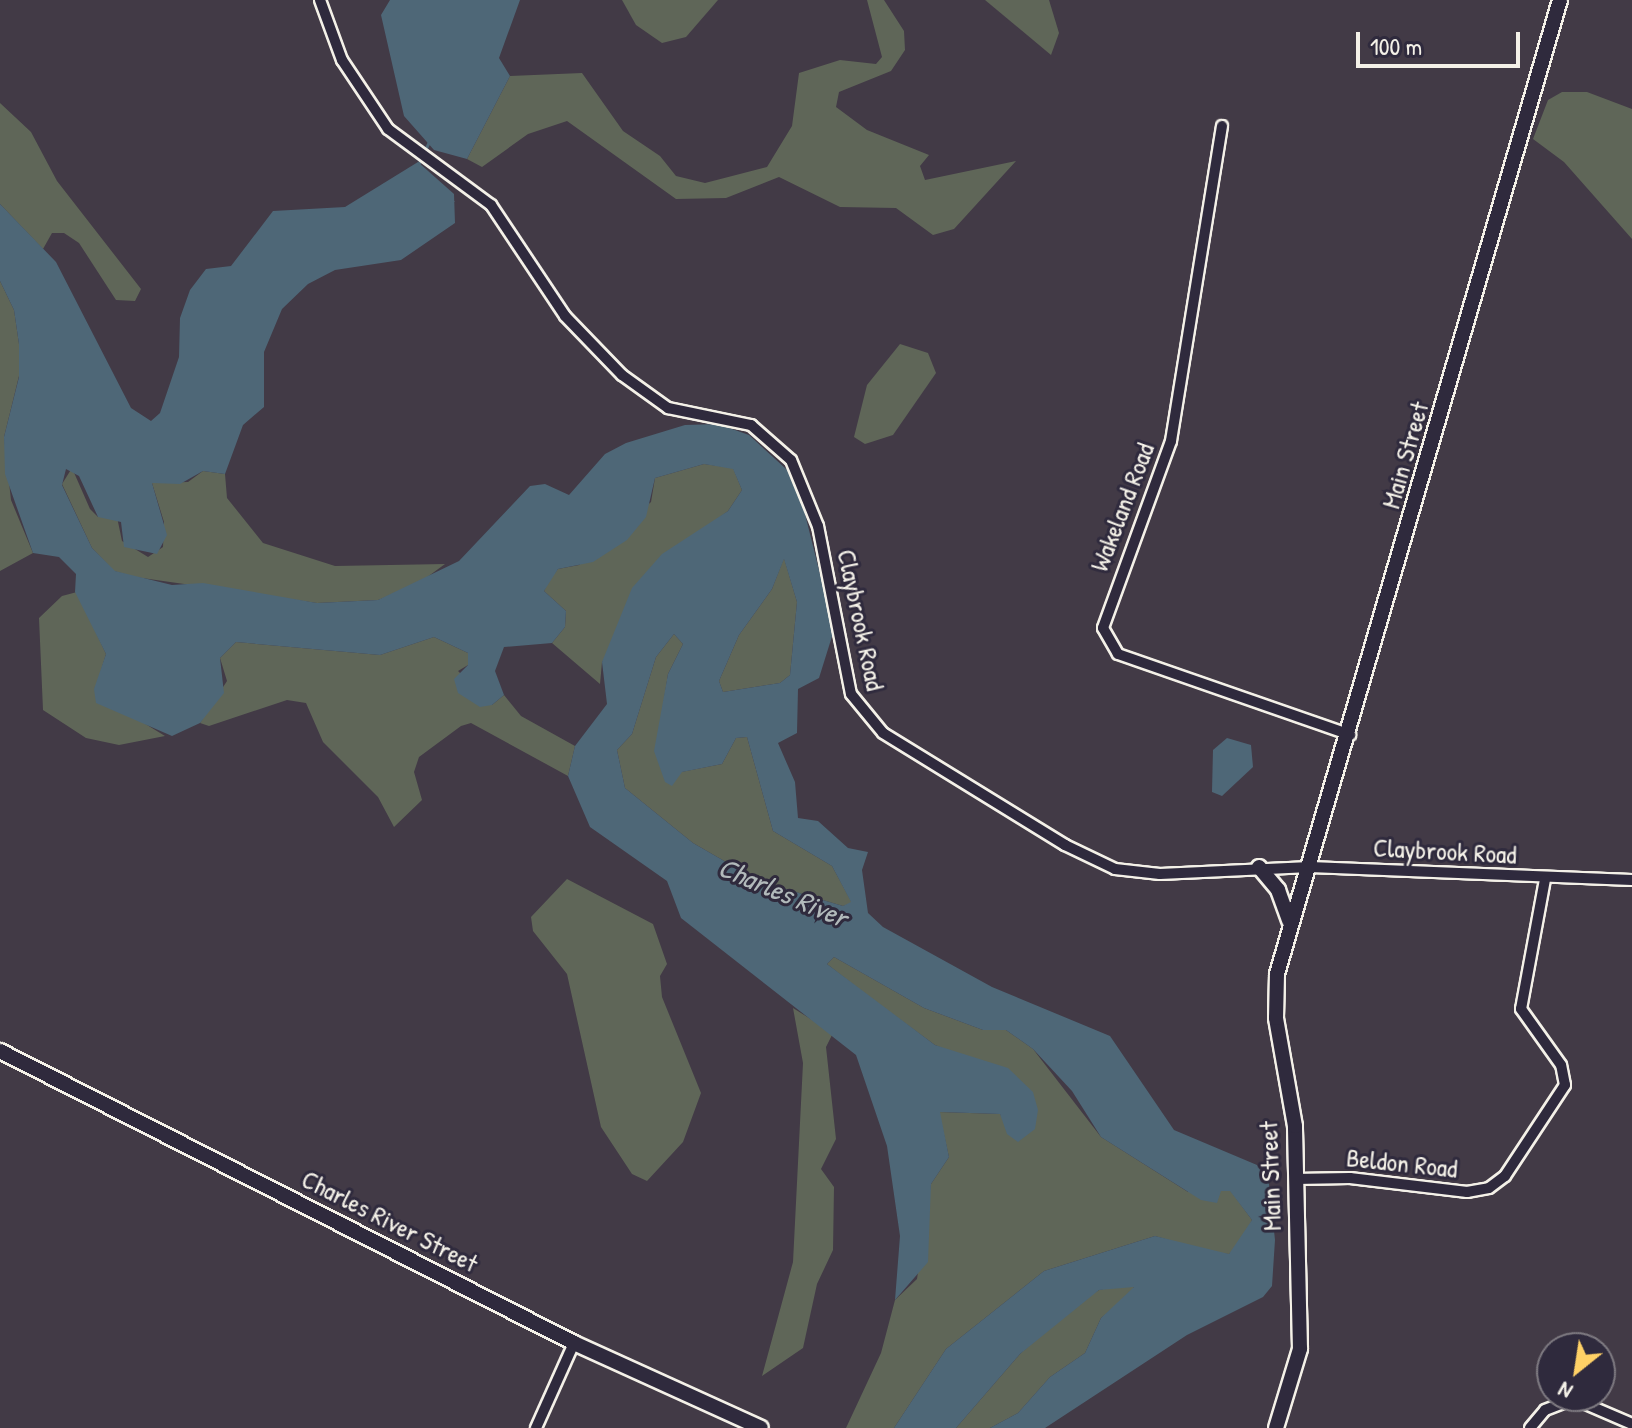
<!DOCTYPE html>
<style>
body{margin:0}
#map{position:relative;width:1632px;height:1428px;overflow:hidden;background:#423a46;font-family:"Patrick Hand",sans-serif}
div>[style]{position:absolute}
.green>*{inset:0;background:#5f6658}
.water>*{inset:0;background:#4e6777}
.stream>*{height:3px;margin:-1.5px;padding:0 1.5px;transform-origin:1.5px;border-radius:1.5px;background:#4e6777}
.roads{filter:drop-shadow(2px 0 #f4f1e8) drop-shadow(-2px 0 #f4f1e8) drop-shadow(0 2px #f4f1e8) drop-shadow(0 -2px #f4f1e8)}
.minor>*{height:10px;margin:-5px;padding:0 5px;transform-origin:5px;border-radius:5px;background:#2f2a3d}
.tertiary>*{height:14px;margin:-7px;padding:0 7px;transform-origin:7px;border-radius:7px;background:#2f2a3d}
span{translate:-50% -50%;white-space:nowrap;text-align:center;line-height:1.15;-webkit-text-stroke:6px #2f2a3d;paint-order:stroke}
.street-label{font-size:26px;color:#f4f1e8}
.water-label{font-size:28px;color:#b2babb;font-style:italic}
.north{position:absolute;left:1536px;top:1332px;width:80px;height:80px;box-sizing:border-box;background:#2f2a3d;border:2px solid #7e7a81;border-radius:50%;rotate:210deg;font-size:22px;font-weight:700;line-height:32px;text-align:center;color:#f4f1e8}
.north::after{content:'';display:block;margin:auto;width:28px;height:36px;background:#ffd166;clip-path:polygon(50% 0,100% 100%,50% 72%,0 100%)}
.scale{position:absolute;left:1356px;top:32px;width:164px;height:36px;box-sizing:border-box;border:4px solid #f4f1e8;border-top:0;padding-left:10px;font-size:24px;line-height:28px;white-space:nowrap;color:#f4f1e8;-webkit-text-stroke:6px #2f2a3d;paint-order:stroke}
</style>
<div id="map">
<div class="green">
<i style="clip-path:polygon(622px 0,718px 0,686px 37px,662px 43px,636px 25px)"></i>
<i style="clip-path:polygon(867px 0,884px 0,904px 31px,905px 50px,891px 71px,839px 92px,836px 107px,867px 130px,929px 155px,920px 166px,925px 180px,1016px 161px,954px 229px,933px 235px,896px 208px,840px 207px,779px 177px,726px 198px,676px 199px,567px 121px,528px 134px,482px 167px,467px 159px,510px 76px,582px 73px,623px 131px,660px 156px,676px 176px,705px 183px,767px 167px,792px 126px,799px 73px,840px 60px,876px 64px,882px 57px)"></i>
<i style="clip-path:polygon(985px 0,1049px 0,1059px 33px,1051px 55px)"></i>
<i style="clip-path:polygon(1562px 92px,1587px 92px,1632px 109px,1632px 239px,1564px 162px,1533px 139px,1548px 100px)"></i>
<i style="clip-path:polygon(0 103px,31px 132px,57px 181px,141px 289px,135px 301px,116px 300px,79px 243px,64px 233px,52px 233px,43px 249px,0 204px)"></i>
<i style="clip-path:polygon(0 281px,14px 310px,19px 344px,19px 376px,4px 437px,11px 500px,33px 553px,0 571px)"></i>
<i style="clip-path:polygon(900px 344px,928px 353px,936px 373px,893px 435px,865px 444px,854px 437px,867px 385px)"></i>
<i style="clip-path:polygon(704px 464px,733px 468px,742px 490px,728px 511px,700px 532px,602px 662px,600px 684px,552px 643px,565px 627px,566px 611px,544px 591px,549px 580px,558px 569px,579px 565px,651px 502px,655px 478px)"></i>
<i style="clip-path:polygon(72px 468px,90px 509px,98px 517px,117px 517px,122px 541px,148px 557px,163px 547px,164px 522px,152px 483px,188px 482px,203px 471px,225px 474px,227px 498px,263px 543px,335px 566px,445px 564px,415px 586px,378px 600px,317px 603px,135px 577px,114px 571px,92px 548px,62px 484px)"></i>
<i style="clip-path:polygon(784px 558px,797px 602px,790px 675px,780px 683px,723px 692px,719px 681px,739px 635px,772px 589px)"></i>
<i style="clip-path:polygon(77px 592px,106px 654px,98px 680px,139px 720px,165px 736px,119px 745px,86px 738px,43px 710px,39px 618px,62px 596px)"></i>
<i style="clip-path:polygon(674px 634px,683px 644px,668px 674px,659px 731px,681px 772px,722px 764px,736px 738px,747px 737px,773px 831px,832px 866px,852px 903px,843px 906px,759px 881px,693px 843px,625px 788px,617px 750px,632px 734px,656px 657px)"></i>
<i style="clip-path:polygon(434px 637px,468px 653px,468px 665px,458px 671px,492px 705px,504px 695px,521px 716px,575px 746px,568px 776px,471px 723px,461px 726px,419px 757px,414px 772px,422px 800px,394px 827px,378px 797px,323px 742px,306px 703px,287px 700px,209px 726px,200px 723px,227px 681px,220px 658px,236px 642px,380px 655px)"></i>
<i style="clip-path:polygon(567px 879px,653px 924px,667px 964px,660px 976px,662px 997px,701px 1093px,683px 1142px,647px 1181px,632px 1174px,601px 1127px,567px 974px,533px 931px,531px 917px)"></i>
<i style="clip-path:polygon(834px 957px,924px 1008px,983px 1030px,1006px 1030px,1033px 1049px,1101px 1137px,1188px 1192px,1230px 1190px,1252px 1220px,1240px 1245px,1229px 1254px,1214px 1253px,1155px 1236px,1044px 1271px,946px 1349px,894px 1428px,846px 1428px,881px 1353px,895px 1300px,917px 1279px,931px 1184px,949px 1157px,939px 1112px,1000px 1114px,1018px 1142px,967px 1058px,935px 1045px,868px 996px,827px 964px)"></i>
<i style="clip-path:polygon(793px 1008px,833px 1033px,826px 1047px,836px 1139px,821px 1169px,834px 1187px,833px 1250px,817px 1284px,803px 1348px,762px 1376px,793px 1262px,803px 1063px)"></i>
<i style="clip-path:polygon(1126px 1284px,1134px 1287px,1130px 1294px,1101px 1318px,1085px 1353px,1050px 1377px,1018px 1413px,990px 1428px,956px 1428px,1020px 1354px,1069px 1309px,1099px 1290px)"></i>
</div>
<div class="water">
<i style="clip-path:polygon(390px 0,520px 0,499px 58px,510px 76px,467px 159px,434px 150px,404px 116px,381px 15px)"></i>
<i style="clip-path:polygon(evenodd,418px 162px,454px 194px,455px 223px,401px 260px,335px 270px,308px 284px,282px 309px,264px 352px,264px 407px,243px 425px,225px 474px,203px 471px,180px 484px,152px 483px,167px 535px,157px 554px,124px 547px,121px 522px,98px 517px,79px 476px,66px 469px,62px 485px,92px 548px,115px 571px,172px 585px,203px 583px,317px 603px,378px 600px,459px 561px,530px 486px,545px 484px,569px 495px,605px 454px,626px 443px,685px 425px,718px 424px,749px 435px,796px 478px,834px 630px,819px 678px,798px 689px,797px 733px,778px 743px,795px 782px,798px 818px,818px 821px,848px 848px,868px 852px,862px 870px,868px 913px,883px 927px,992px 987px,1110px 1036px,1174px 1130px,1257px 1165px,1269px 1184px,1275px 1240px,1272px 1286px,1263px 1297px,1187px 1335px,1045px 1428px,990px 1428px,1018px 1413px,1050px 1377px,1085px 1353px,1101px 1318px,1134px 1287px,1099px 1290px,1020px 1354px,956px 1428px,894px 1428px,946px 1349px,1044px 1271px,1155px 1236px,1229px 1254px,1252px 1220px,1230px 1191px,1221px 1191px,1217px 1203px,1201px 1200px,1101px 1137px,1072px 1091px,1033px 1049px,1006px 1030px,983px 1030px,924px 1008px,834px 957px,827px 964px,935px 1045px,1008px 1068px,1033px 1092px,1038px 1110px,1035px 1129px,1018px 1142px,1007px 1134px,1000px 1114px,940px 1112px,949px 1157px,931px 1184px,928px 1262px,895px 1300px,900px 1236px,887px 1146px,856px 1055px,681px 918px,667px 881px,590px 827px,568px 776px,575px 746px,607px 704px,602px 662px,632px 588px,662px 554px,728px 511px,742px 490px,733px 469px,704px 464px,655px 478px,646px 517px,627px 540px,593px 562px,558px 569px,544px 591px,566px 611px,565px 627px,552px 643px,504px 647px,495px 671px,504px 695px,492px 705px,480px 707px,458px 693px,454px 679px,468px 665px,468px 653px,434px 637px,380px 655px,236px 642px,220px 658px,224px 693px,200px 723px,172px 736px,96px 703px,94px 689px,106px 654px,75px 592px,76px 574px,59px 557px,33px 553px,5px 474px,4px 437px,19px 377px,19px 344px,14px 310px,0 281px,0 204px,56px 262px,131px 408px,151px 421px,160px 413px,179px 357px,180px 318px,190px 290px,206px 269px,231px 266px,273px 211px,345px 207px,418px 162px,784px 559px,797px 602px,790px 675px,780px 683px,723px 692px,719px 681px,739px 635px,772px 589px,784px 559px,418px 162px,674px 634px,683px 644px,668px 674px,654px 751px,665px 782px,672px 786px,682px 772px,722px 764px,736px 738px,747px 737px,773px 831px,832px 866px,851px 902px,843px 906px,759px 881px,693px 843px,625px 788px,617px 750px,632px 734px,656px 657px,674px 634px)"></i>
<i style="clip-path:polygon(1227px 738px,1251px 745px,1253px 767px,1222px 796px,1212px 792px,1213px 750px)"></i>
</div>
<div class="stream">
<i style="left:419px;top:163px;width:23px;rotate:-65deg"></i>
</div>
<div class="roads">
<div class="minor">
<i style="left:320px;top:0;width:64px;rotate:69.9deg"></i>
<i style="left:342px;top:60px;width:83px;rotate:56.3deg"></i>
<i style="left:388px;top:129px;width:128px;rotate:36.4deg"></i>
<i style="left:491px;top:205px;width:133px;rotate:56.3deg"></i>
<i style="left:565px;top:316px;width:82px;rotate:46deg"></i>
<i style="left:622px;top:375px;width:57px;rotate:35.7deg"></i>
<i style="left:668px;top:408px;width:85px;rotate:11.6deg"></i>
<i style="left:751px;top:425px;width:53px;rotate:41.2deg"></i>
<i style="left:791px;top:460px;width:71px;rotate:67.8deg"></i>
<i style="left:818px;top:526px;width:171px;rotate:78.9deg"></i>
<i style="left:851px;top:694px;width:50px;rotate:50.6deg"></i>
<i style="left:883px;top:733px;width:214px;rotate:31.6deg"></i>
<i style="left:1065px;top:845px;width:55px;rotate:25.6deg"></i>
<i style="left:1115px;top:869px;width:45px;rotate:6.3deg"></i>
<i style="left:1160px;top:874px;width:150px;rotate:-2.7deg"></i>
<i style="left:1310px;top:867px;width:322px;rotate:2.3deg"></i>
<i style="left:1222px;top:126px;width:319px;rotate:99.2deg"></i>
<i style="left:1171px;top:441px;width:199px;rotate:110deg"></i>
<i style="left:1103px;top:628px;width:30px;rotate:60deg"></i>
<i style="left:1118px;top:654px;width:246px;rotate:19.2deg"></i>
<i style="left:1295px;top:1179px;width:55px;rotate:-1deg"></i>
<i style="left:1350px;top:1178px;width:118px;rotate:6.8deg"></i>
<i style="left:1467px;top:1192px;width:22px;rotate:-10deg"></i>
<i style="left:1489px;top:1188px;width:20px;rotate:-37deg"></i>
<i style="left:1505px;top:1176px;width:109px;rotate:-56.6deg"></i>
<i style="left:1565px;top:1085px;width:20px;rotate:-101deg"></i>
<i style="left:1561px;top:1065px;width:69px;rotate:-125.5deg"></i>
<i style="left:1521px;top:1009px;width:132px;rotate:-79.5deg"></i>
<i style="left:536px;top:1428px;width:93px;rotate:-65.9deg"></i>
<i style="left:1530px;top:1428px;width:23px;rotate:-50deg"></i>
<i style="left:1545px;top:1410px;width:31px;rotate:-21deg"></i>
<i style="left:1574px;top:1399px;width:63px;rotate:23.3deg"></i>
</div>
<div class="tertiary">
<i style="left:1259px;top:867px;width:30px;rotate:50deg"></i>
<i style="left:1278px;top:890px;width:33px;rotate:70deg"></i>
<i style="left:0;top:1051px;width:644px;rotate:26.96deg"></i>
<i style="left:574px;top:1343px;width:205px;rotate:24.4deg"></i>
<i style="left:1276px;top:1428px;width:83px;rotate:-73.1deg"></i>
<i style="left:1300px;top:1349px;width:223px;rotate:-91.3deg"></i>
<i style="left:1295px;top:1126px;width:110px;rotate:-100deg"></i>
<i style="left:1276px;top:1018px;width:44px;rotate:-88.7deg"></i>
<i style="left:1277px;top:974px;width:1014px;rotate:-73.8deg"></i>
</div>
</div>
<div class="street-label">
<span style="left:1405px;top:455px;rotate:-74deg">Main Street</span>
<span style="left:1122px;top:507px;rotate:-69deg">Wakeland Road</span>
<span style="left:861px;top:620px;rotate:78deg">Claybrook Road</span>
<span style="left:1445px;top:851px;rotate:3deg">Claybrook Road</span>
<span style="left:1402px;top:1163px;rotate:6deg">Beldon Road</span>
<span style="left:1270px;top:1176px;rotate:-92deg">Main Street</span>
<span style="left:390px;top:1221px;rotate:27deg">Charles River Street</span>
</div>
<div class="water-label">
<span style="left:783px;top:892px;rotate:23deg">Charles River</span>
</div>
<div class="north">N</div>
<div class="scale">100 m</div>
</div>
